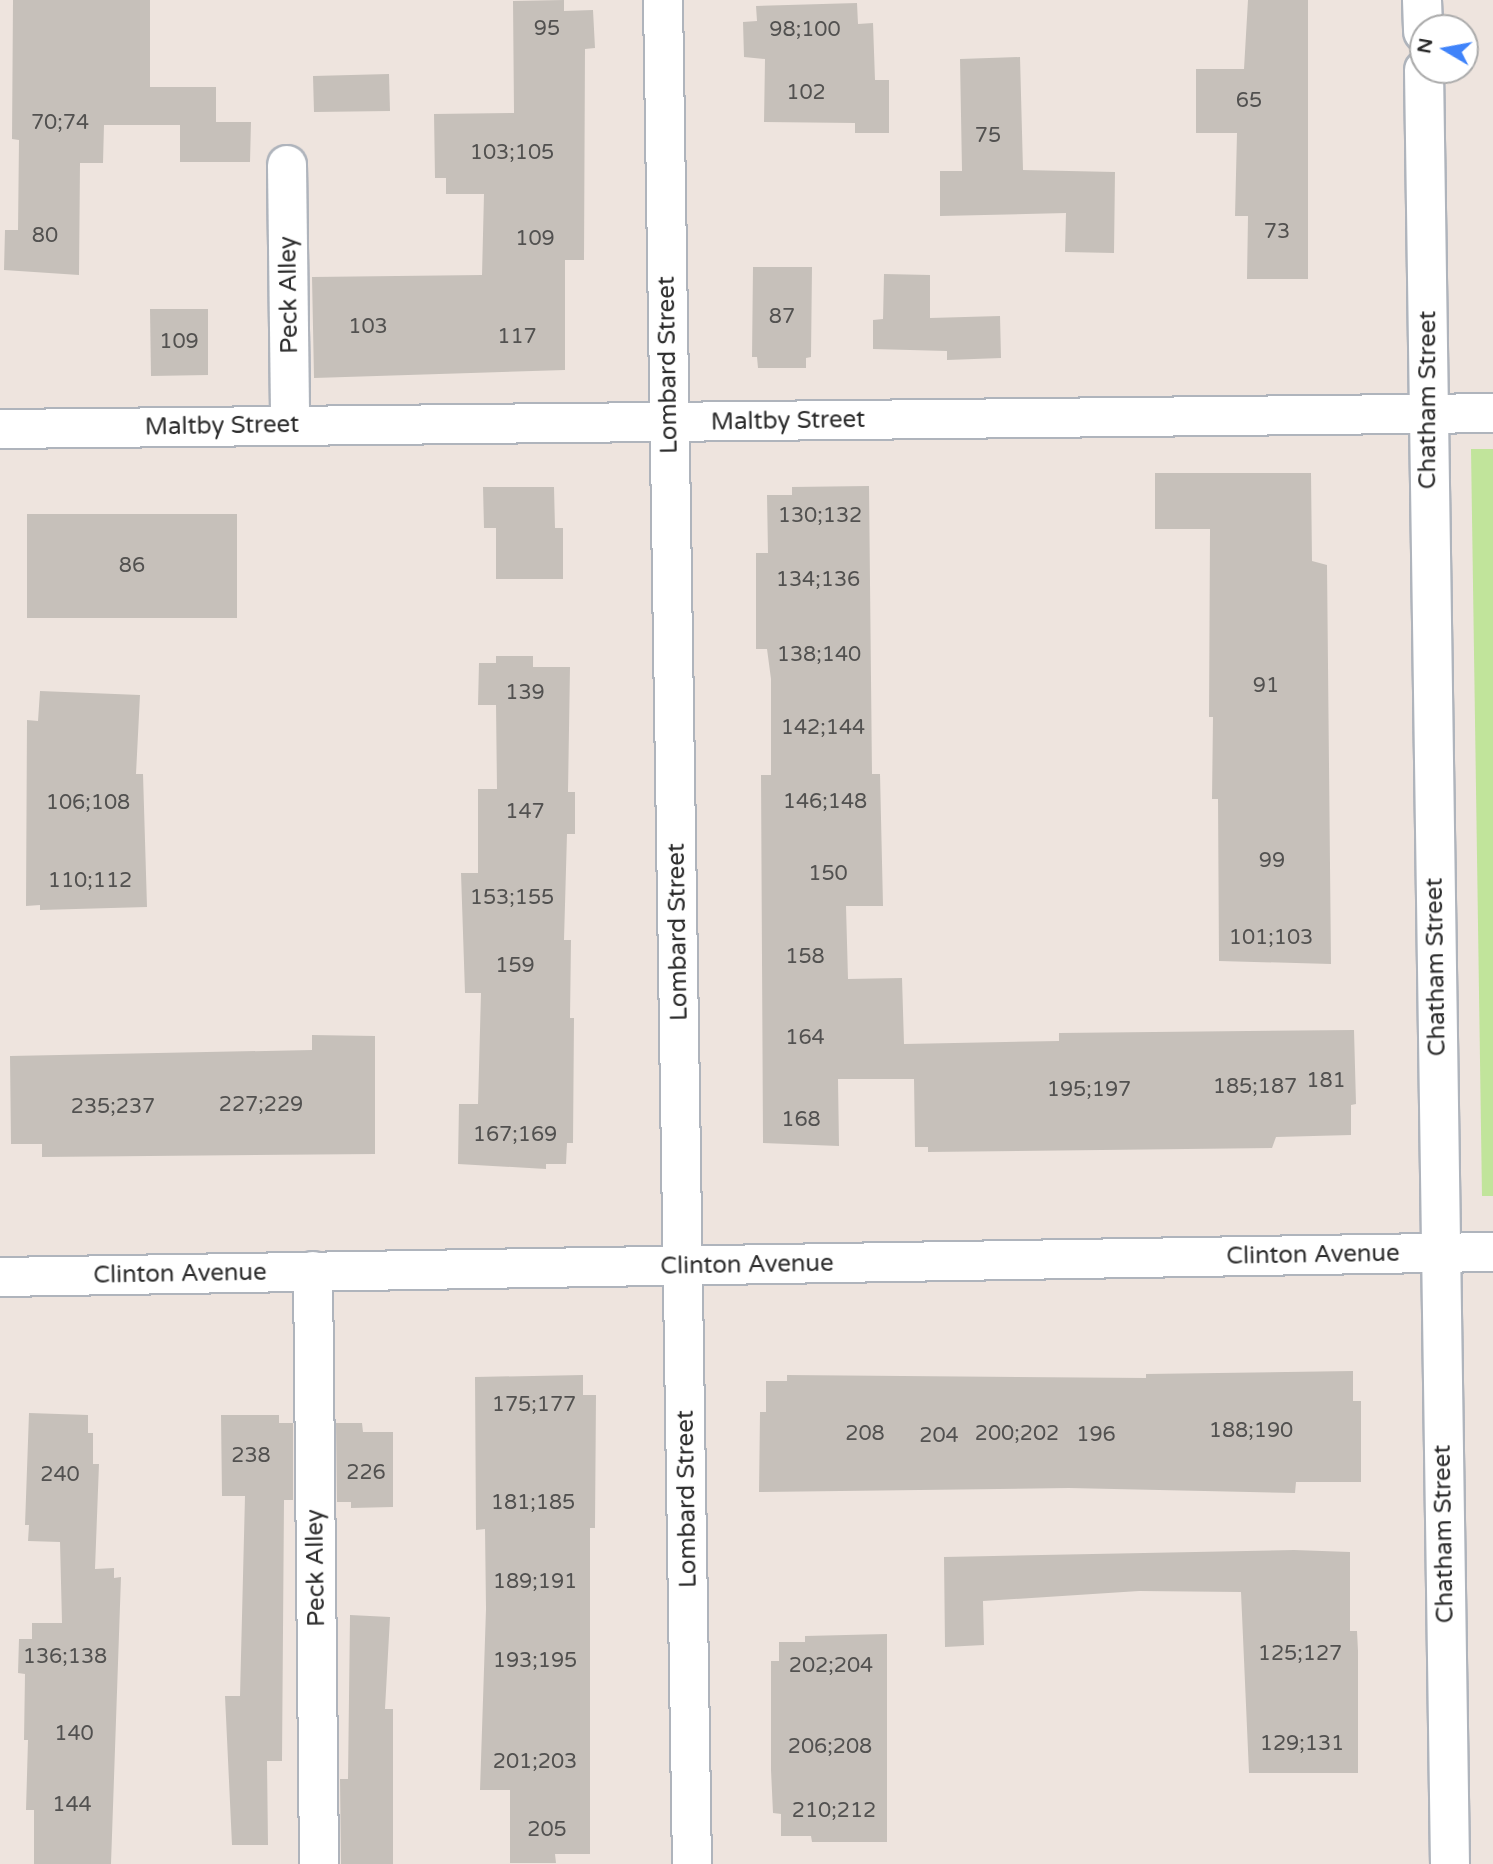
<!DOCTYPE html>
<style>
body{margin:0}
#map{position:relative;width:1493px;height:1864px;overflow:hidden;background:#eee4de;font-family:"Varela Round",sans-serif}
div>[style]{position:absolute}
.green>*{inset:0;background:#c1e49b}
.building>*{inset:0;background:#c6c0ba}
.roads{filter:drop-shadow(2px 0 #afb4bc) drop-shadow(-2px 0 #afb4bc) drop-shadow(0 2px #afb4bc) drop-shadow(0 -2px #afb4bc)}
.minor>*{height:38px;margin:-19px;padding:0 19px;transform-origin:19px;border-radius:19px;background:#fff}
span{translate:-50% -50%;white-space:nowrap;text-align:center;line-height:1.15;-webkit-text-stroke:6px #fff;paint-order:stroke}
.number-label{font-size:21px;color:#525150}
.number-label span{-webkit-text-stroke-width:0}
.street-label{font-size:24px;color:#2c2c2c}
.north{position:absolute;left:1409px;top:14px;width:70px;height:70px;box-sizing:border-box;background:#fff;border:2px solid #ababab;border-radius:50%;rotate:280deg;font-size:19px;font-weight:700;line-height:28px;text-align:center;color:#2c2c2c}
.north::after{content:'';display:block;margin:auto;width:24px;height:32px;background:#3f83fa;clip-path:polygon(50% 0,100% 100%,50% 72%,0 100%)}
</style>
<div id="map">
<div class="green">
<i style="clip-path:polygon(1471px 449px,1493px 449px,1493px 1196px,1482px 1196px)"></i>
</div>
<div class="building">
<i style="clip-path:polygon(13px 0,150px 0,150px 87px,216px 87px,216px 122px,251px 122px,250px 162px,180px 162px,180px 125px,104px 125px,103px 163px,80px 163px,79px 275px,4px 270px,5px 230px,18px 230px,19px 140px,12px 139px)"></i>
<i style="clip-path:polygon(564px 0,564px 11px,593px 10px,595px 48px,585px 49px,584px 260px,565px 260px,565px 370px,314px 378px,312px 277px,482px 275px,484px 194px,446px 194px,446px 178px,435px 178px,434px 114px,514px 113px,513px 1px)"></i>
<i style="clip-path:polygon(1248px 0,1308px 0,1308px 279px,1247px 279px,1248px 216px,1235px 216px,1237px 133px,1196px 133px,1196px 69px,1244px 69px)"></i>
<i style="clip-path:polygon(857px 3px,858px 24px,873px 23px,875px 80px,889px 80px,889px 133px,855px 133px,855px 123px,764px 122px,765px 59px,744px 57px,743px 22px,757px 21px,756px 6px)"></i>
<i style="clip-path:polygon(1020px 57px,1023px 170px,1115px 172px,1114px 253px,1065px 252px,1066px 213px,940px 216px,940px 171px,962px 171px,960px 59px)"></i>
<i style="clip-path:polygon(389px 74px,390px 111px,314px 112px,313px 76px)"></i>
<i style="clip-path:polygon(753px 267px,812px 267px,811px 357px,806px 358px,806px 368px,758px 368px,757px 357px,752px 357px)"></i>
<i style="clip-path:polygon(884px 274px,930px 275px,930px 318px,1000px 316px,1001px 358px,947px 360px,947px 351px,873px 349px,873px 320px,883px 319px)"></i>
<i style="clip-path:polygon(150px 309px,208px 309px,208px 375px,151px 376px)"></i>
<i style="clip-path:polygon(1155px 473px,1311px 473px,1312px 561px,1327px 565px,1331px 964px,1219px 961px,1218px 799px,1212px 799px,1213px 717px,1209px 717px,1210px 529px,1155px 529px)"></i>
<i style="clip-path:polygon(869px 486px,872px 774px,880px 774px,883px 906px,846px 906px,848px 979px,902px 978px,904px 1044px,1059px 1041px,1059px 1033px,1354px 1030px,1356px 1104px,1351px 1105px,1351px 1135px,1276px 1137px,1272px 1148px,928px 1152px,928px 1147px,915px 1147px,914px 1079px,838px 1079px,839px 1146px,763px 1143px,761px 775px,771px 775px,771px 679px,767px 649px,756px 649px,756px 553px,768px 553px,767px 495px,792px 495px,792px 487px)"></i>
<i style="clip-path:polygon(483px 487px,554px 487px,555px 528px,563px 528px,563px 579px,496px 579px,496px 528px,484px 528px)"></i>
<i style="clip-path:polygon(27px 514px,237px 514px,237px 618px,27px 618px)"></i>
<i style="clip-path:polygon(496px 656px,533px 656px,533px 667px,570px 667px,568px 792px,575px 792px,575px 834px,567px 834px,564px 940px,571px 940px,570px 1018px,574px 1018px,573px 1143px,567px 1143px,566px 1164px,546px 1164px,546px 1169px,458px 1164px,459px 1104px,478px 1104px,481px 993px,465px 993px,461px 873px,478px 873px,478px 789px,497px 789px,496px 705px,478px 705px,479px 663px,496px 663px)"></i>
<i style="clip-path:polygon(40px 691px,140px 695px,136px 774px,143px 774px,147px 907px,40px 910px,40px 905px,26px 906px,27px 720px,38px 721px)"></i>
<i style="clip-path:polygon(312px 1035px,375px 1036px,375px 1154px,42px 1157px,42px 1144px,11px 1144px,10px 1056px,312px 1050px)"></i>
<i style="clip-path:polygon(1353px 1371px,1353px 1401px,1361px 1401px,1361px 1482px,1296px 1482px,1295px 1493px,1069px 1488px,759px 1492px,760px 1412px,766px 1412px,766px 1381px,787px 1381px,787px 1375px,1146px 1378px,1146px 1374px)"></i>
<i style="clip-path:polygon(583px 1375px,583px 1395px,596px 1395px,595px 1528px,590px 1528px,590px 1854px,555px 1854px,556px 1863px,510px 1863px,510px 1790px,480px 1790px,486px 1609px,485px 1529px,476px 1530px,475px 1377px)"></i>
<i style="clip-path:polygon(29px 1413px,88px 1415px,88px 1433px,93px 1433px,93px 1464px,99px 1464px,95px 1569px,114px 1568px,114px 1578px,121px 1577px,111px 1864px,34px 1864px,34px 1810px,26px 1810px,28px 1740px,24px 1740px,25px 1674px,18px 1673px,19px 1639px,32px 1639px,32px 1623px,62px 1623px,60px 1542px,28px 1541px,29px 1525px,25px 1525px)"></i>
<i style="clip-path:polygon(221px 1415px,279px 1415px,279px 1423px,293px 1423px,293px 1500px,284px 1500px,282px 1761px,267px 1761px,268px 1845px,232px 1845px,225px 1696px,240px 1696px,245px 1496px,222px 1496px)"></i>
<i style="clip-path:polygon(336px 1423px,362px 1423px,363px 1432px,393px 1432px,393px 1507px,351px 1508px,351px 1502px,337px 1502px)"></i>
<i style="clip-path:polygon(1294px 1550px,1350px 1552px,1350px 1631px,1357px 1631px,1358px 1651px,1358px 1773px,1249px 1773px,1241px 1592px,1139px 1591px,983px 1601px,984px 1645px,945px 1647px,944px 1557px)"></i>
<i style="clip-path:polygon(350px 1615px,390px 1617px,385px 1709px,393px 1709px,393px 1864px,341px 1864px,340px 1779px,348px 1779px)"></i>
<i style="clip-path:polygon(887px 1634px,887px 1842px,812px 1842px,811px 1836px,781px 1836px,781px 1814px,773px 1813px,771px 1770px,771px 1661px,779px 1661px,779px 1642px,805px 1642px,805px 1636px)"></i>
</div>
<div class="roads">
<div class="minor">
<i style="left:663px;top:0;width:1864px;rotate:89.11deg"></i>
<i style="left:1422px;top:0;width:32px;rotate:88deg"></i>
<i style="left:1424px;top:70px;width:1794px;rotate:89.17deg"></i>
<i style="left:287px;top:165px;width:260px;rotate:89.3deg"></i>
<i style="left:0;top:429px;width:1493px;rotate:-0.61deg"></i>
<i style="left:313px;top:1271px;width:593px;rotate:89.42deg"></i>
<i style="left:0;top:1277px;width:1493px;rotate:-0.96deg"></i>
</div>
</div>
<div class="number-label">
<span style="left:547px;top:29px">95</span>
<span style="left:805px;top:30px">98;100</span>
<span style="left:806px;top:93px">102</span>
<span style="left:1249px;top:101px">65</span>
<span style="left:60px;top:123px">70;74</span>
<span style="left:988px;top:136px">75</span>
<span style="left:512px;top:153px">103;105</span>
<span style="left:1277px;top:232px">73</span>
<span style="left:45px;top:236px">80</span>
<span style="left:535px;top:239px">109</span>
<span style="left:782px;top:317px">87</span>
<span style="left:368px;top:327px">103</span>
<span style="left:517px;top:337px">117</span>
<span style="left:179px;top:342px">109</span>
<span style="left:820px;top:516px">130;132</span>
<span style="left:132px;top:566px">86</span>
<span style="left:818px;top:580px">134;136</span>
<span style="left:819px;top:655px">138;140</span>
<span style="left:1266px;top:686px">91</span>
<span style="left:525px;top:693px">139</span>
<span style="left:823px;top:728px">142;144</span>
<span style="left:825px;top:802px">146;148</span>
<span style="left:88px;top:803px">106;108</span>
<span style="left:525px;top:812px">147</span>
<span style="left:1272px;top:861px">99</span>
<span style="left:828px;top:874px">150</span>
<span style="left:90px;top:881px">110;112</span>
<span style="left:512px;top:898px">153;155</span>
<span style="left:1271px;top:938px">101;103</span>
<span style="left:805px;top:957px">158</span>
<span style="left:515px;top:966px">159</span>
<span style="left:805px;top:1038px">164</span>
<span style="left:1326px;top:1081px">181</span>
<span style="left:1255px;top:1087px">185;187</span>
<span style="left:1089px;top:1090px">195;197</span>
<span style="left:261px;top:1105px">227;229</span>
<span style="left:113px;top:1107px">235;237</span>
<span style="left:801px;top:1120px">168</span>
<span style="left:515px;top:1135px">167;169</span>
<span style="left:534px;top:1405px">175;177</span>
<span style="left:1251px;top:1431px">188;190</span>
<span style="left:865px;top:1434px">208</span>
<span style="left:1017px;top:1434px">200;202</span>
<span style="left:1096px;top:1435px">196</span>
<span style="left:939px;top:1436px">204</span>
<span style="left:251px;top:1456px">238</span>
<span style="left:366px;top:1473px">226</span>
<span style="left:60px;top:1475px">240</span>
<span style="left:533px;top:1503px">181;185</span>
<span style="left:535px;top:1582px">189;191</span>
<span style="left:1300px;top:1654px">125;127</span>
<span style="left:65px;top:1657px">136;138</span>
<span style="left:535px;top:1661px">193;195</span>
<span style="left:831px;top:1666px">202;204</span>
<span style="left:74px;top:1734px">140</span>
<span style="left:1302px;top:1744px">129;131</span>
<span style="left:830px;top:1747px">206;208</span>
<span style="left:535px;top:1762px">201;203</span>
<span style="left:72px;top:1805px">144</span>
<span style="left:834px;top:1811px">210;212</span>
<span style="left:547px;top:1830px">205</span>
</div>
<div class="street-label">
<span style="left:289px;top:295px;rotate:-91deg">Peck Alley</span>
<span style="left:668px;top:365px;rotate:-91deg">Lombard Street</span>
<span style="left:1428px;top:400px;rotate:-90deg">Chatham Street</span>
<span style="left:788px;top:421px;rotate:-1deg">Maltby Street</span>
<span style="left:222px;top:426px;rotate:-1deg">Maltby Street</span>
<span style="left:678px;top:932px;rotate:-91deg">Lombard Street</span>
<span style="left:1436px;top:967px;rotate:-91deg">Chatham Street</span>
<span style="left:1313px;top:1255px;rotate:-1deg">Clinton Avenue</span>
<span style="left:747px;top:1265px;rotate:-1deg">Clinton Avenue</span>
<span style="left:180px;top:1274px;rotate:-1deg">Clinton Avenue</span>
<span style="left:687px;top:1499px;rotate:-91deg">Lombard Street</span>
<span style="left:1444px;top:1534px;rotate:-91deg">Chatham Street</span>
<span style="left:316px;top:1568px;rotate:-91deg">Peck Alley</span>
</div>
<div class="north">N</div>
</div>
